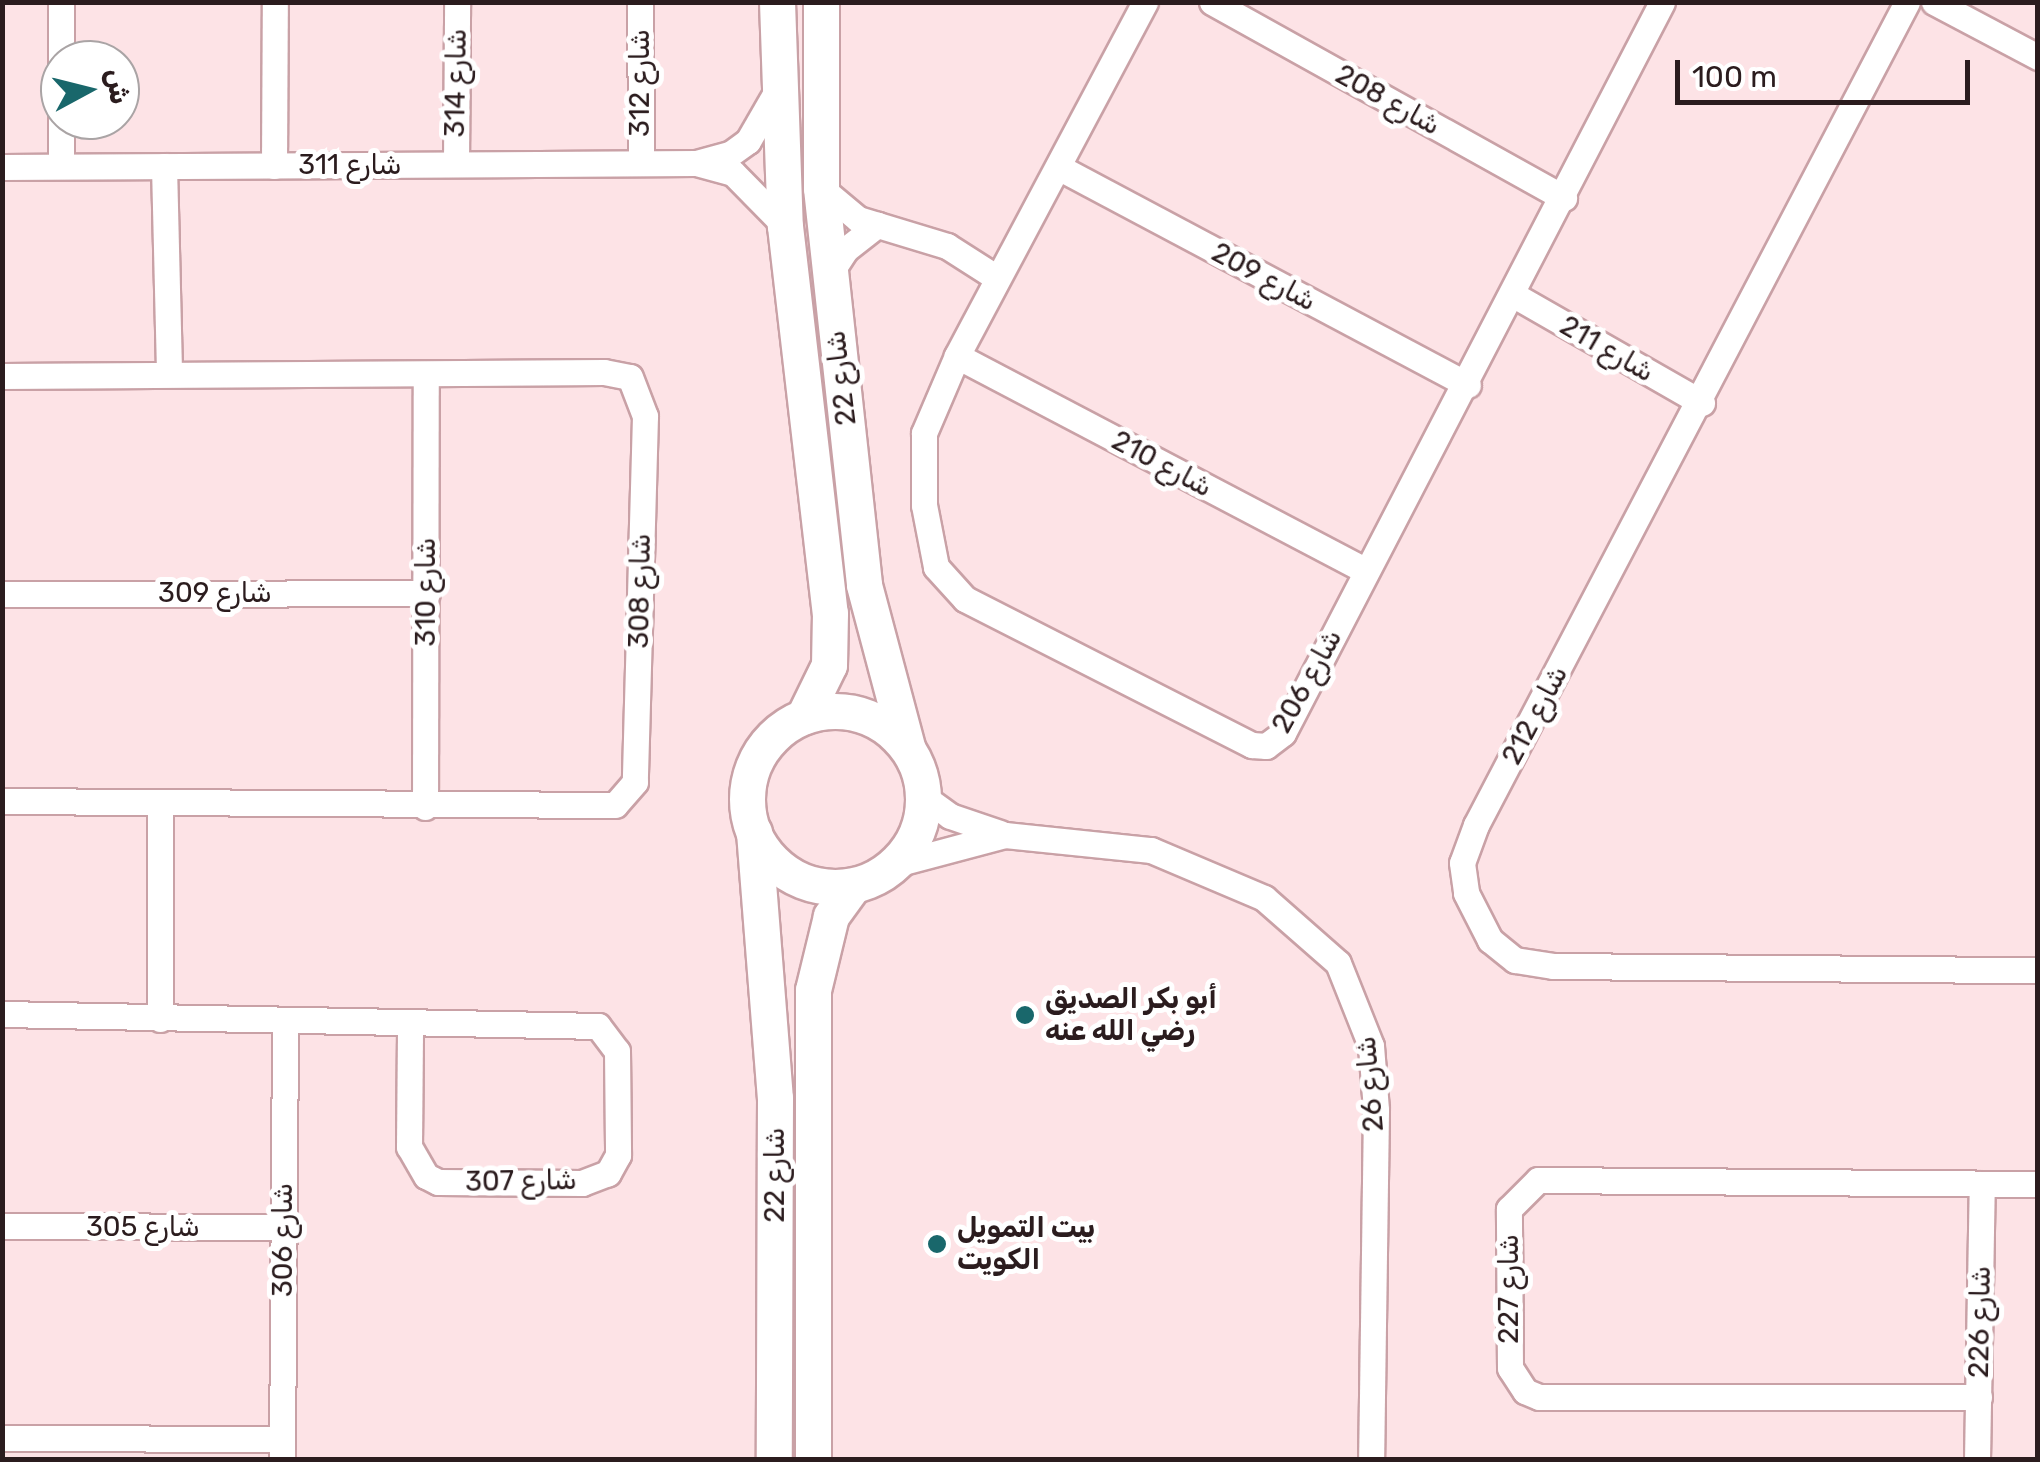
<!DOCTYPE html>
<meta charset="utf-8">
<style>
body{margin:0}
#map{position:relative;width:2040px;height:1462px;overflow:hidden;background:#fde3e6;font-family:Rubik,"Noto Naskh Arabic",sans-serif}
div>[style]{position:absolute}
.roads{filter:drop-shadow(2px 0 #c9a1a6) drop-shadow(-2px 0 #c9a1a6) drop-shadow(0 2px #c9a1a6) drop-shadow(0 -2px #c9a1a6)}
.street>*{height:25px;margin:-12.5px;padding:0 12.5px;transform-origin:12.5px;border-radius:12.5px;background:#fff}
.secondary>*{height:35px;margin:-17.5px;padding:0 17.5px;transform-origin:17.5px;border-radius:17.5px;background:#fff}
.secondary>.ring{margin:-17.5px;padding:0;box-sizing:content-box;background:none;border:35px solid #fff;border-radius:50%}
.dots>*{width:28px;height:28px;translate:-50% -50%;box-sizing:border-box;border:5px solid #fff;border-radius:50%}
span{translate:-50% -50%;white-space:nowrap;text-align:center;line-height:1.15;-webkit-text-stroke:10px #fff;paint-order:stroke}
.street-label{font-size:28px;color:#2b1c1e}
.poi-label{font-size:28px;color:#2b1c1e;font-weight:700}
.left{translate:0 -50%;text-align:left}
.frame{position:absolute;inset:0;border:5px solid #2b1c1e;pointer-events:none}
.north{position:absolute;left:40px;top:40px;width:100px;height:100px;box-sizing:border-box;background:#fff;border:2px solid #aaa4a5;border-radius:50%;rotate:83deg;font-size:28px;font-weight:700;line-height:40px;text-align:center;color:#2b1c1e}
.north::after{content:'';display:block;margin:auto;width:35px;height:45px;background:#19676b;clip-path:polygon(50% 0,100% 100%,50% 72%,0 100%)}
.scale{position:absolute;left:1675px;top:60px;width:295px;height:45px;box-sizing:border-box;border:5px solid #2b1c1e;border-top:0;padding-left:12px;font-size:30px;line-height:35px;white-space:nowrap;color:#2b1c1e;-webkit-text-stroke:8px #fff;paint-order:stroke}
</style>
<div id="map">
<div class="roads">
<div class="street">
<i style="left:640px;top:2px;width:161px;rotate:89.6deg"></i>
<i style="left:1145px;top:2px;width:401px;rotate:118deg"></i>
<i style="left:957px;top:356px;width:84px;rotate:113.2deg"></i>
<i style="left:924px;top:433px;width:72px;rotate:90deg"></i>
<i style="left:924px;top:505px;width:63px;rotate:79deg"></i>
<i style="left:936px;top:567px;width:43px;rotate:47.8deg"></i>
<i style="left:965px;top:599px;width:322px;rotate:27deg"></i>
<i style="left:1252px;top:745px;width:14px;rotate:4deg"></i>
<i style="left:1266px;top:746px;width:21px;rotate:-37deg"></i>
<i style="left:1283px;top:733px;width:823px;rotate:-62.59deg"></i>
<i style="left:1212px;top:2px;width:403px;rotate:29.1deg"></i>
<i style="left:1907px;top:2px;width:929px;rotate:117.64deg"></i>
<i style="left:1476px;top:825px;width:40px;rotate:110.2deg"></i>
<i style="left:1462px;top:863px;width:30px;rotate:82deg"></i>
<i style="left:1466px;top:893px;width:53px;rotate:62.9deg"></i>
<i style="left:1490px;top:940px;width:32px;rotate:39deg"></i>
<i style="left:1515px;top:960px;width:38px;rotate:9deg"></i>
<i style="left:1553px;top:966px;width:485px;rotate:0.5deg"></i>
<i style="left:1934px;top:2px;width:118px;rotate:27.9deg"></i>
<i style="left:61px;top:60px;width:58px;rotate:-90deg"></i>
<i style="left:696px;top:163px;width:35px;rotate:-15deg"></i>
<i style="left:730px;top:154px;width:22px;rotate:-36deg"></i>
<i style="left:748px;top:141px;width:60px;rotate:-60deg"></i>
<i style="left:456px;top:164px;width:162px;rotate:-89.6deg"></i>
<i style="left:61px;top:166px;width:46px;rotate:-90deg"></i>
<i style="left:164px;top:166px;width:208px;rotate:88.6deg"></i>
<i style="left:274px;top:166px;width:164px;rotate:-89.7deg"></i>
<i style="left:2px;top:167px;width:694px;rotate:-0.33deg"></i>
<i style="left:696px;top:163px;width:38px;rotate:15deg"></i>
<i style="left:733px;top:173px;width:74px;rotate:45.5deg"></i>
<i style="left:1060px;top:168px;width:462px;rotate:28deg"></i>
<i style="left:821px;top:188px;width:48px;rotate:40deg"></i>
<i style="left:858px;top:219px;width:93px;rotate:16.9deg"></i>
<i style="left:947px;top:246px;width:59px;rotate:32.6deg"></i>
<i style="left:829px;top:275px;width:30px;rotate:-57deg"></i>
<i style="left:845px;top:250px;width:41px;rotate:-38deg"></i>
<i style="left:1512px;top:294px;width:219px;rotate:29.8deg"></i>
<i style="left:957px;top:356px;width:462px;rotate:27.7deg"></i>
<i style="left:2px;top:376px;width:602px;rotate:-0.38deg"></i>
<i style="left:604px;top:372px;width:26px;rotate:11deg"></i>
<i style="left:630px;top:377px;width:42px;rotate:69deg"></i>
<i style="left:645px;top:416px;width:366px;rotate:91.6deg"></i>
<i style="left:635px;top:782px;width:30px;rotate:131deg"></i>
<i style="left:615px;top:805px;width:613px;rotate:-179.63deg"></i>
<i style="left:2px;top:594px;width:425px;rotate:-0.1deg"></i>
<i style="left:924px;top:797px;width:32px;rotate:36deg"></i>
<i style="left:950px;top:816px;width:53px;rotate:18.8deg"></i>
<i style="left:425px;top:807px;width:431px;rotate:-89.9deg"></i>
<i style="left:896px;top:864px;width:113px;rotate:-14.9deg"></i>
<i style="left:1005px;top:835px;width:147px;rotate:5.9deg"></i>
<i style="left:1151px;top:850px;width:123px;rotate:23deg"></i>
<i style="left:1264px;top:898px;width:98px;rotate:41.3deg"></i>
<i style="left:1338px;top:963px;width:89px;rotate:68.3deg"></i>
<i style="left:1371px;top:1046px;width:64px;rotate:85.5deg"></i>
<i style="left:1376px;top:1110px;width:350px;rotate:90.8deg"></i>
<i style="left:2px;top:1014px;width:596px;rotate:1.15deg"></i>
<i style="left:598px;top:1026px;width:31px;rotate:53deg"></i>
<i style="left:617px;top:1051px;width:104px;rotate:89.4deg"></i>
<i style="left:618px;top:1155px;width:21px;rotate:119deg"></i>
<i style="left:608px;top:1173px;width:28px;rotate:159deg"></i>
<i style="left:582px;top:1183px;width:144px;rotate:-179.6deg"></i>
<i style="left:438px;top:1182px;width:13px;rotate:-153deg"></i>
<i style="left:426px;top:1176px;width:34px;rotate:-120deg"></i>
<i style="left:409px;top:1147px;width:123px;rotate:-89.5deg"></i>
<i style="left:160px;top:1019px;width:215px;rotate:-90deg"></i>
<i style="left:2px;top:1226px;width:281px;rotate:0.2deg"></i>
<i style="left:1979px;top:1397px;width:440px;rotate:180deg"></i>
<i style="left:1539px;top:1397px;width:15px;rotate:-157deg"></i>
<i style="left:1525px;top:1391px;width:27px;rotate:-123deg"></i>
<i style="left:1510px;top:1368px;width:159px;rotate:-90.4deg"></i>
<i style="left:1509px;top:1209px;width:41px;rotate:-45deg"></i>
<i style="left:1538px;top:1180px;width:500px;rotate:0.46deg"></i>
<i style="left:2px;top:1438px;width:280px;rotate:0.2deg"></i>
<i style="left:282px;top:1460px;width:439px;rotate:-89.6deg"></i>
<i style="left:1977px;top:1460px;width:276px;rotate:-89deg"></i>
</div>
<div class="secondary">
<i style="left:777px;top:2px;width:224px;rotate:88deg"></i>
<i style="left:785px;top:226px;width:390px;rotate:83.4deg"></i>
<i style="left:830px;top:613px;width:52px;rotate:91.1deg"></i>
<i style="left:829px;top:665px;width:57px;rotate:116.1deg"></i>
<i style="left:821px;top:2px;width:186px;rotate:90deg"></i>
<i style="left:821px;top:188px;width:399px;rotate:83.8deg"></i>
<i style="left:864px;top:585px;width:168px;rotate:75.1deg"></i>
<i class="ring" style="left:747px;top:711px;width:141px;height:141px"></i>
<i style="left:754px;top:832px;width:267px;rotate:85.5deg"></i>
<i style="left:775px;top:1098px;width:362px;rotate:90.2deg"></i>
<i style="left:813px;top:1460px;width:470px;rotate:-90deg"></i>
<i style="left:813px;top:990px;width:76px;rotate:-76.3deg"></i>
<i style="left:831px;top:916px;width:37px;rotate:-54deg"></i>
</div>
</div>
<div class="dots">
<i style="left:1025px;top:1015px;background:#19676b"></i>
<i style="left:937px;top:1244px;background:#19676b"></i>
</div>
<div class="street-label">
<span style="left:456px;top:83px;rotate:-89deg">شارع 314</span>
<span style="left:640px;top:83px;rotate:-90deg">شارع 312</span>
<span style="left:1388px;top:100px;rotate:29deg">شارع 208</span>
<span style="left:350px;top:165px">شارع 311</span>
<span style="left:1264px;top:277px;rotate:28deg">شارع 209</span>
<span style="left:1607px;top:349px;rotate:30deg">شارع 211</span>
<span style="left:841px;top:378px;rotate:-97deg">شارع 22</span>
<span style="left:1162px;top:464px;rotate:28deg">شارع 210</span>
<span style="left:640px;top:591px;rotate:-89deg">شارع 308</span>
<span style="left:426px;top:592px;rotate:-90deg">شارع 310</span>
<span style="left:215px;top:593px">شارع 309</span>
<span style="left:1307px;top:681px;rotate:-61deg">شارع 206</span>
<span style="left:1535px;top:715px;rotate:-62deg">شارع 212</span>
<span style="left:1370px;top:1084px;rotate:-95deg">شارع 26</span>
<span style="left:775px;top:1175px;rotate:-90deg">شارع 22</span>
<span style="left:521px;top:1181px;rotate:-1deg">شارع 307</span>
<span style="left:143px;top:1227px">شارع 305</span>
<span style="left:283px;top:1240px;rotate:-90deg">شارع 306</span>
<span style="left:1509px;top:1289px;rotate:-90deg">شارع 227</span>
<span style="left:1980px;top:1322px;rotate:-89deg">شارع 226</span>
</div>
<div class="poi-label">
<span class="left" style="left:1045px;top:1015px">أبو بكر الصديق<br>رضي الله عنه</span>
<span class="left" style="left:957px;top:1244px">بيت التمويل<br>الكويت</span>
</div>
<div class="frame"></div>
<div class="north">ش</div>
<div class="scale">100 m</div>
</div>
